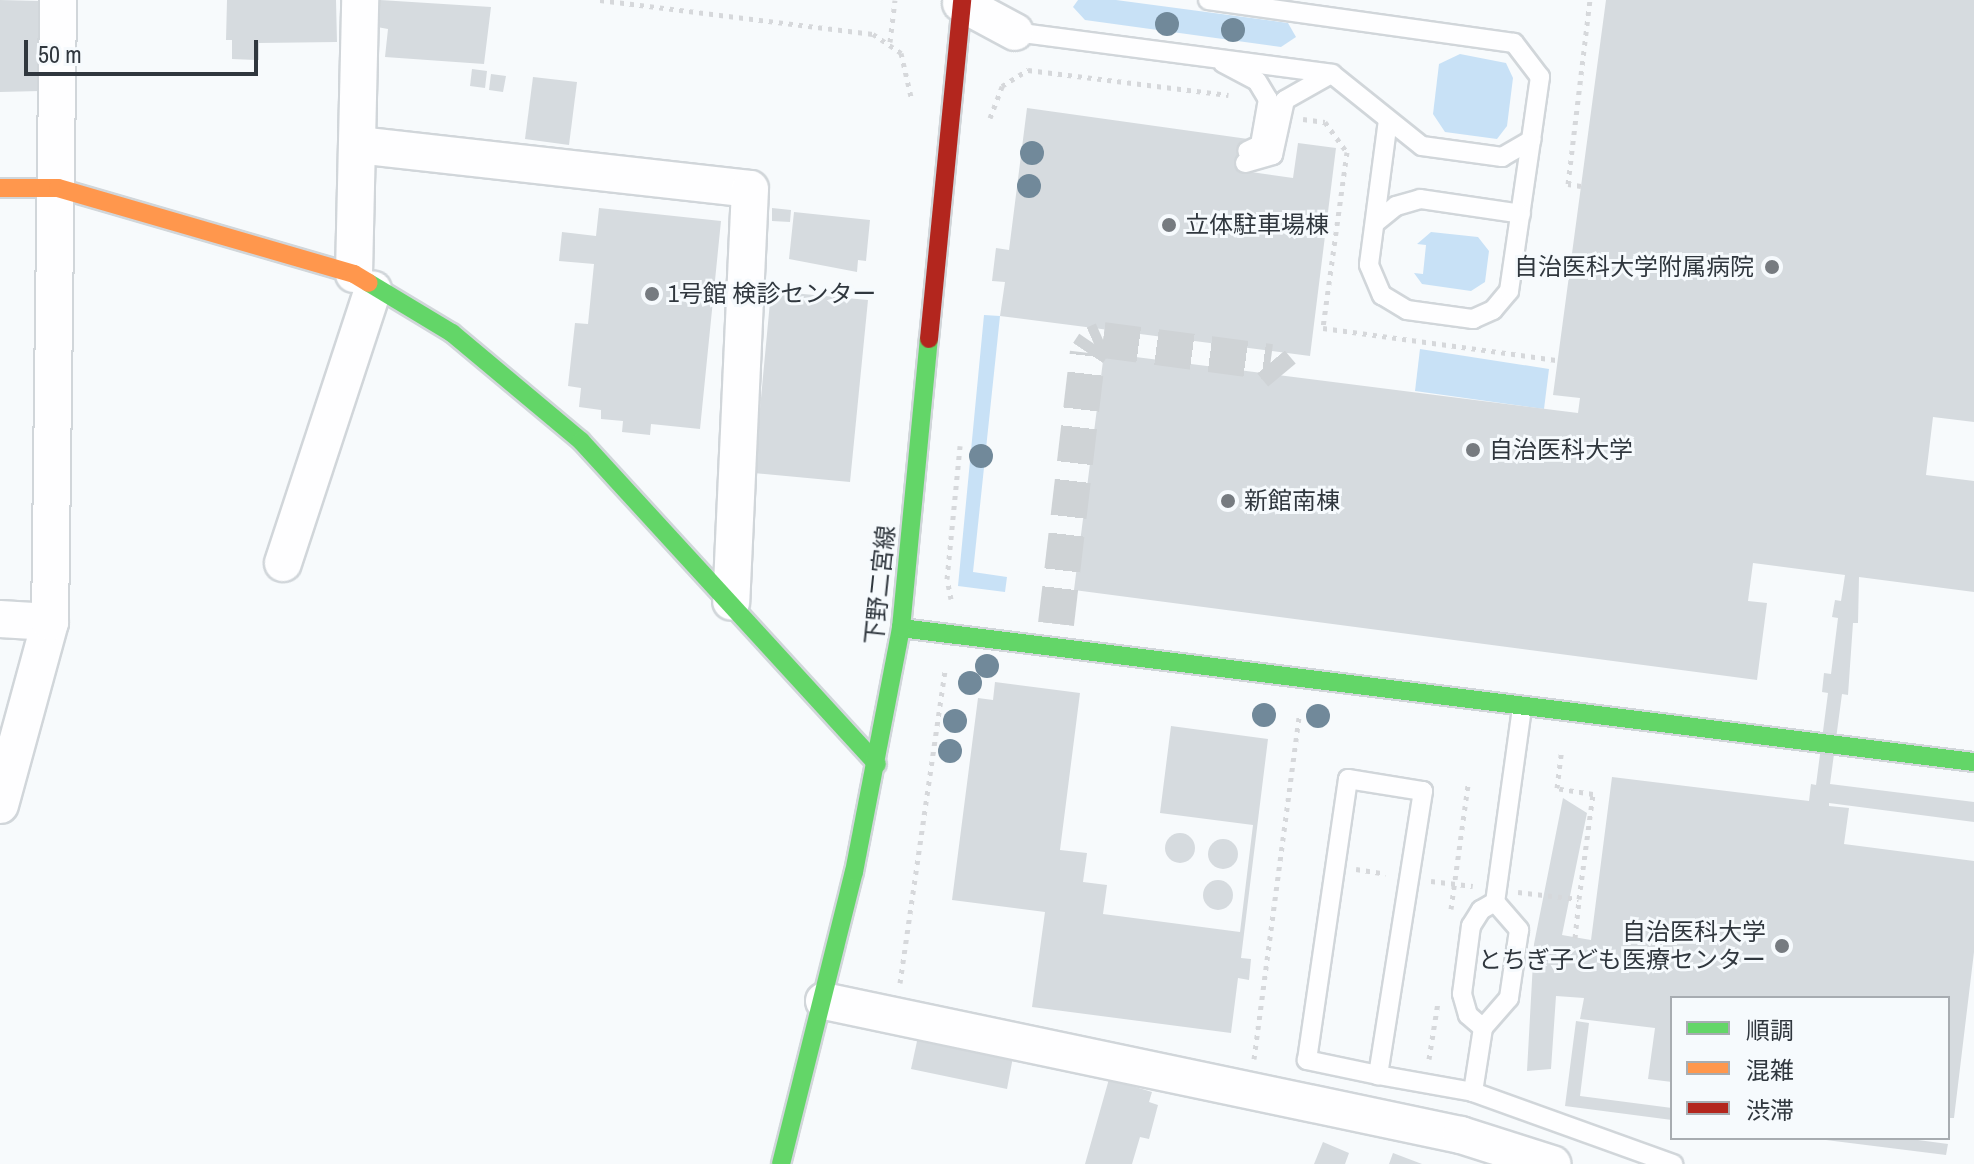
<!DOCTYPE html>
<meta charset="utf-8">
<style>
body{margin:0}
#map{position:relative;width:1974px;height:1164px;overflow:hidden;background:#f7fafc;font-family:"Archivo Narrow","Noto Sans JP",sans-serif}
div>[style]{position:absolute}
.green>*{inset:0;background:#c8e1f6}
.building>*{inset:0;background:#d6dbdf}
.round{border-radius:50%}
.street-tunnel>*{height:36px;margin-top:-18px;transform-origin:0;background:repeating-linear-gradient(90deg,#cfd3d6 0 36px,transparent 0 54px)}
.path>*{height:5px;margin-top:-2.5px;transform-origin:0;background:repeating-linear-gradient(90deg,#d6d8db 0 4px,transparent 0 10px)}
.roads{filter:drop-shadow(2px 0 #d1d6da) drop-shadow(-2px 0 #d1d6da) drop-shadow(0 2px #d1d6da) drop-shadow(0 -2px #d1d6da)}
.lane>*{height:18px;margin:-9px;padding:0 9px;transform-origin:9px;border-radius:9px;background:#fefeff}
.street>*{height:36px;margin:-18px;padding:0 18px;transform-origin:18px;border-radius:18px;background:#fefeff}
.fast>*{height:18px;margin:-9px;padding:0 9px;transform-origin:9px;border-radius:9px;background:#63d668}
.slow>*{height:18px;margin:-9px;padding:0 9px;transform-origin:9px;border-radius:9px;background:#ff974d}
.jam>*{height:18px;margin:-9px;padding:0 9px;transform-origin:9px;border-radius:9px;background:#b3261e}
.trees>*{width:24px;height:24px;margin:-12px;border-radius:50%;background:#71899a}
.dots>*{width:22px;height:22px;translate:-50% -50%;box-sizing:border-box;border:4px solid #f6fafd;border-radius:50%}
span{translate:-50% -50%;white-space:nowrap;text-align:center;line-height:1.15;-webkit-text-stroke:6px #f6fafd;paint-order:stroke}
.poi-label{font-size:24px;color:#30373e}
.left{translate:0 -50%;text-align:left}
.right{translate:-100% -50%;text-align:right}
.street-label{font-size:24px;color:#30373e}
.legend{position:absolute;left:1670px;top:996px;width:280px;height:144px;box-sizing:border-box;background:#f6fafd;border:2px solid #a7acb1;margin:0;padding:10px 14px;list-style:none;font-size:24px;color:#30373e}
.legend li{display:flex;align-items:center;gap:16px;height:40px}
.legend b{width:40px;border:2px solid #a7acb1}
.scale{position:absolute;left:24px;top:40px;width:234px;height:36px;box-sizing:border-box;border:4px solid #30373e;border-top:0;padding-left:10px;font-size:24px;line-height:28px;white-space:nowrap;color:#30373e;-webkit-text-stroke:6px #f6fafd;paint-order:stroke}
</style>
<div id="map">
<div class="green">
<i style="clip-path:polygon(1078px 0,1116px 0,1288px 23px,1296px 37px,1281px 47px,1085px 20px,1073px 7px)"></i>
<i style="clip-path:polygon(1460px 54px,1506px 63px,1513px 78px,1507px 126px,1497px 139px,1445px 132px,1433px 114px,1439px 64px)"></i>
<i style="clip-path:polygon(1431px 232px,1478px 237px,1489px 251px,1485px 282px,1471px 291px,1422px 284px,1414px 273px,1423px 274px,1426px 245px,1417px 244px)"></i>
<i style="clip-path:polygon(984px 315px,1000px 316px,973px 572px,1007px 577px,1005px 592px,958px 586px)"></i>
<i style="clip-path:polygon(1420px 349px,1549px 369px,1544px 409px,1415px 391px)"></i>
</div>
<div class="building">
<i style="clip-path:polygon(0 0,40px 1px,40px 91px,0 92px)"></i>
<i style="clip-path:polygon(227px 0,336px 0,337px 42px,259px 43px,259px 60px,232px 59px,232px 40px,226px 40px)"></i>
<i style="clip-path:polygon(380px 0,491px 7px,484px 64px,385px 57px,388px 29px,377px 27px)"></i>
<i style="clip-path:polygon(1606px 0,1974px 0,1974px 422px,1933px 417px,1926px 475px,1974px 481px,1974px 592px,1859px 577px,1858px 623px,1853px 623px,1848px 695px,1842px 694px,1830px 784px,1974px 802px,1974px 822px,1829px 803px,1829px 806px,1849px 808px,1844px 844px,1974px 861px,1974px 952px,1954px 1118px,1948px 1118px,1948px 998px,1672px 998px,1672px 1082px,1648px 1079px,1655px 1028px,1580px 1019px,1584px 998px,1556px 996px,1551px 1069px,1527px 1071px,1534px 944px,1563px 798px,1587px 813px,1562px 935px,1591px 940px,1612px 777px,1809px 801px,1811px 784px,1816px 785px,1828px 693px,1822px 692px,1824px 673px,1831px 674px,1838px 618px,1832px 617px,1835px 600px,1841px 601px,1845px 575px,1753px 563px,1748px 601px,1767px 603px,1757px 680px,1074px 590px,1104px 353px,1578px 413px,1580px 398px,1553px 395px)"></i>
<i style="clip-path:polygon(472px 69px,487px 71px,485px 88px,470px 86px)"></i>
<i style="clip-path:polygon(491px 74px,506px 76px,503px 92px,489px 90px)"></i>
<i style="clip-path:polygon(533px 77px,577px 82px,569px 145px,525px 139px)"></i>
<i style="clip-path:polygon(1027px 108px,1248px 139px,1244px 171px,1293px 178px,1298px 143px,1336px 148px,1310px 356px,1000px 316px,1005px 282px,992px 281px,996px 248px,1009px 250px)"></i>
<i style="clip-path:polygon(599px 208px,721px 221px,700px 429px,651px 424px,650px 435px,622px 432px,623px 421px,601px 419px,601px 410px,579px 407px,581px 388px,568px 386px,575px 323px,588px 324px,594px 264px,559px 261px,562px 232px,596px 236px)"></i>
<i style="clip-path:polygon(772px 208px,791px 210px,790px 222px,772px 221px)"></i>
<i style="clip-path:polygon(794px 212px,870px 220px,866px 261px,858px 260px,857px 272px,789px 259px)"></i>
<i style="clip-path:polygon(771px 291px,868px 300px,850px 482px,754px 473px)"></i>
<i style="clip-path:polygon(995px 682px,1080px 693px,1060px 850px,1087px 853px,1083px 882px,1107px 885px,1103px 914px,1240px 932px,1253px 825px,1160px 813px,1171px 726px,1268px 739px,1241px 958px,1251px 959px,1249px 980px,1238px 978px,1231px 1033px,1032px 1007px,1045px 912px,952px 900px,978px 698px,993px 700px)"></i>
<i class="round" style="left:1165px;top:833px;width:30px;height:30px"></i>
<i class="round" style="left:1208px;top:839px;width:30px;height:30px"></i>
<i class="round" style="left:1203px;top:880px;width:30px;height:30px"></i>
<i style="clip-path:polygon(1576px 1021px,1589px 1023px,1580px 1096px,1672px 1108px,1672px 1120px,1565px 1106px)"></i>
<i style="clip-path:polygon(919px 1032px,1013px 1057px,1007px 1089px,911px 1069px)"></i>
<i style="clip-path:polygon(1109px 1079px,1152px 1092px,1149px 1102px,1158px 1105px,1149px 1139px,1140px 1137px,1132px 1164px,1085px 1164px)"></i>
<i style="clip-path:polygon(1903px 1138px,1948px 1144px,1946px 1155px,1826px 1140px)"></i>
<i style="clip-path:polygon(1323px 1142px,1349px 1153px,1345px 1164px,1314px 1164px)"></i>
<i style="clip-path:polygon(1393px 1153px,1422px 1164px,1389px 1164px)"></i>
</div>
<div class="street-tunnel">
<i style="left:1056px;top:624px;width:273px;rotate:-83.3deg"></i>
<i style="left:1088px;top:353px;width:11px;rotate:-56deg"></i>
<i style="left:1094px;top:344px;width:10px;rotate:-24deg"></i>
<i style="left:1103px;top:340px;width:169px;rotate:7.5deg"></i>
<i style="left:1271px;top:362px;width:17px;rotate:50deg"></i>
</div>
<div class="path">
<i style="left:600px;top:0;width:275px;rotate:7.1deg"></i>
<i style="left:873px;top:34px;width:34px;rotate:34deg"></i>
<i style="left:901px;top:53px;width:49px;rotate:77.1deg"></i>
<i style="left:890px;top:42px;width:42px;rotate:-83.2deg"></i>
<i style="left:990px;top:118px;width:34px;rotate:-69deg"></i>
<i style="left:1002px;top:86px;width:31px;rotate:-32deg"></i>
<i style="left:1028px;top:70px;width:202px;rotate:7.1deg"></i>
<i style="left:1303px;top:119px;width:22px;rotate:8deg"></i>
<i style="left:1325px;top:122px;width:37px;rotate:54deg"></i>
<i style="left:1347px;top:152px;width:178px;rotate:97.8deg"></i>
<i style="left:1323px;top:328px;width:237px;rotate:7.8deg"></i>
<i style="left:1581px;top:186px;width:13px;rotate:-171deg"></i>
<i style="left:1568px;top:184px;width:185px;rotate:-83.2deg"></i>
<i style="left:951px;top:599px;width:20px;rotate:-101deg"></i>
<i style="left:947px;top:579px;width:134px;rotate:-84.4deg"></i>
<i style="left:1356px;top:869px;width:30px;rotate:9deg"></i>
<i style="left:1431px;top:881px;width:42px;rotate:6.8deg"></i>
<i style="left:1518px;top:892px;width:61px;rotate:6.5deg"></i>
<i style="left:1579px;top:899px;width:106px;rotate:-82.4deg"></i>
<i style="left:1593px;top:794px;width:36px;rotate:-171deg"></i>
<i style="left:1557px;top:788px;width:39px;rotate:-83deg"></i>
<i style="left:1451px;top:909px;width:125px;rotate:-82.2deg"></i>
<i style="left:1575px;top:938px;width:39px;rotate:-84deg"></i>
<i style="left:900px;top:983px;width:317px;rotate:-81.8deg"></i>
<i style="left:1254px;top:1059px;width:347px;rotate:-82.5deg"></i>
<i style="left:1429px;top:1059px;width:58px;rotate:-81deg"></i>
</div>
<div class="roads">
<div class="lane">
<i style="left:1015px;top:32px;width:320px;rotate:7.5deg"></i>
<i style="left:1332px;top:74px;width:115px;rotate:38.7deg"></i>
<i style="left:1422px;top:146px;width:81px;rotate:7.8deg"></i>
<i style="left:1502px;top:157px;width:34px;rotate:-30deg"></i>
<i style="left:1531px;top:140px;width:64px;rotate:-81.9deg"></i>
<i style="left:1540px;top:77px;width:43px;rotate:-127.4deg"></i>
<i style="left:1514px;top:43px;width:309px;rotate:-172deg"></i>
<i style="left:1223px;top:63px;width:38px;rotate:28deg"></i>
<i style="left:1257px;top:81px;width:21px;rotate:59deg"></i>
<i style="left:1268px;top:99px;width:47px;rotate:99.9deg"></i>
<i style="left:1260px;top:145px;width:14px;rotate:155deg"></i>
<i style="left:1388px;top:120px;width:146px;rotate:97.5deg"></i>
<i style="left:1369px;top:265px;width:33px;rotate:67deg"></i>
<i style="left:1382px;top:295px;width:29px;rotate:31deg"></i>
<i style="left:1407px;top:310px;width:67px;rotate:7.8deg"></i>
<i style="left:1473px;top:319px;width:22px;rotate:-24deg"></i>
<i style="left:1493px;top:310px;width:25px;rotate:-50deg"></i>
<i style="left:1509px;top:291px;width:153px;rotate:-81.7deg"></i>
<i style="left:1245px;top:163px;width:29px;rotate:-16deg"></i>
<i style="left:1273px;top:155px;width:56px;rotate:-77.7deg"></i>
<i style="left:1285px;top:100px;width:51px;rotate:-29.6deg"></i>
<i style="left:1375px;top:223px;width:27px;rotate:-39deg"></i>
<i style="left:1396px;top:206px;width:25px;rotate:-16deg"></i>
<i style="left:1420px;top:199px;width:102px;rotate:8.4deg"></i>
<i style="left:1522px;top:708px;width:196px;rotate:97.9deg"></i>
<i style="left:1495px;top:902px;width:37px;rotate:49deg"></i>
<i style="left:1519px;top:930px;width:69px;rotate:98.4deg"></i>
<i style="left:1509px;top:998px;width:40px;rotate:131deg"></i>
<i style="left:1483px;top:1028px;width:65px;rotate:98.9deg"></i>
<i style="left:1473px;top:1092px;width:213px;rotate:19.8deg"></i>
<i style="left:1483px;top:1028px;width:20px;rotate:-139deg"></i>
<i style="left:1468px;top:1015px;width:22px;rotate:-106deg"></i>
<i style="left:1462px;top:994px;width:69px;rotate:-82.5deg"></i>
<i style="left:1471px;top:926px;width:19px;rotate:-58deg"></i>
<i style="left:1481px;top:910px;width:16px;rotate:-30deg"></i>
<i style="left:1378px;top:1075px;width:73px;rotate:-168.1deg"></i>
<i style="left:1307px;top:1060px;width:284px;rotate:-81.7deg"></i>
<i style="left:1348px;top:779px;width:76px;rotate:9.1deg"></i>
<i style="left:1423px;top:791px;width:288px;rotate:99deg"></i>
<i style="left:1378px;top:1075px;width:97px;rotate:10.1deg"></i>
</div>
<div class="street">
<i style="left:961px;top:3px;width:61px;rotate:28.2deg"></i>
<i style="left:358px;top:145px;width:394px;rotate:6.4deg"></i>
<i style="left:750px;top:189px;width:413px;rotate:92.6deg"></i>
<i style="left:354px;top:274px;width:274px;rotate:-88.7deg"></i>
<i style="left:283px;top:563px;width:288px;rotate:-71.8deg"></i>
<i style="left:0;top:619px;width:50px;rotate:3.4deg"></i>
<i style="left:0;top:805px;width:190px;rotate:-74.7deg"></i>
<i style="left:50px;top:622px;width:622px;rotate:-89.26deg"></i>
<i style="left:824px;top:1001px;width:651px;rotate:11.88deg"></i>
<i style="left:1461px;top:1135px;width:96px;rotate:17.7deg"></i>
</div>
<div class="fast">
<i style="left:369px;top:283px;width:97px;rotate:31.1deg"></i>
<i style="left:452px;top:333px;width:168px;rotate:39.9deg"></i>
<i style="left:581px;top:441px;width:438px;rotate:47.5deg"></i>
<i style="left:901px;top:628px;width:1081px;rotate:7.12deg"></i>
<i style="left:781px;top:1164px;width:301px;rotate:-76deg"></i>
<i style="left:854px;top:872px;width:248px;rotate:-79.1deg"></i>
<i style="left:901px;top:628px;width:290px;rotate:-84.5deg"></i>
</div>
<div class="slow">
<i style="left:0;top:188px;width:58px"></i>
<i style="left:58px;top:188px;width:308px;rotate:16.2deg"></i>
<i style="left:354px;top:274px;width:17px;rotate:31deg"></i>
</div>
<div class="jam">
<i style="left:929px;top:339px;width:341px;rotate:-84.4deg"></i>
</div>
</div>
<div class="trees">
<i style="left:1167px;top:24px"></i>
<i style="left:1233px;top:30px"></i>
<i style="left:1032px;top:153px"></i>
<i style="left:1029px;top:186px"></i>
<i style="left:981px;top:456px"></i>
<i style="left:987px;top:666px"></i>
<i style="left:970px;top:683px"></i>
<i style="left:1264px;top:715px"></i>
<i style="left:1318px;top:716px"></i>
<i style="left:955px;top:721px"></i>
<i style="left:950px;top:751px"></i>
</div>
<div class="dots">
<i style="left:1169px;top:225px;background:#767b80"></i>
<i style="left:1772px;top:267px;background:#767b80"></i>
<i style="left:652px;top:294px;background:#767b80"></i>
<i style="left:1473px;top:450px;background:#767b80"></i>
<i style="left:1228px;top:501px;background:#767b80"></i>
<i style="left:1782px;top:946px;background:#767b80"></i>
</div>
<div class="poi-label">
<span class="left" style="left:1185px;top:225px">立体駐車場棟</span>
<span class="right" style="left:1754px;top:267px">自治医科大学附属病院</span>
<span class="left" style="left:668px;top:294px">1号館 検診センター</span>
<span class="left" style="left:1489px;top:450px">自治医科大学</span>
<span class="left" style="left:1244px;top:501px">新館南棟</span>
<span class="right" style="left:1766px;top:946px">自治医科大学<br>とちぎ子ども医療センター</span>
</div>
<div class="street-label">
<span style="left:880px;top:585px;rotate:-84deg">下野二宮線</span>
</div>
<ul class="legend">
<li><b style="height:10px;background:#63d668"></b>順調</li>
<li><b style="height:10px;background:#ff974d"></b>混雑</li>
<li><b style="height:10px;background:#b3261e"></b>渋滞</li>
</ul>
<div class="scale">50 m</div>
</div>
